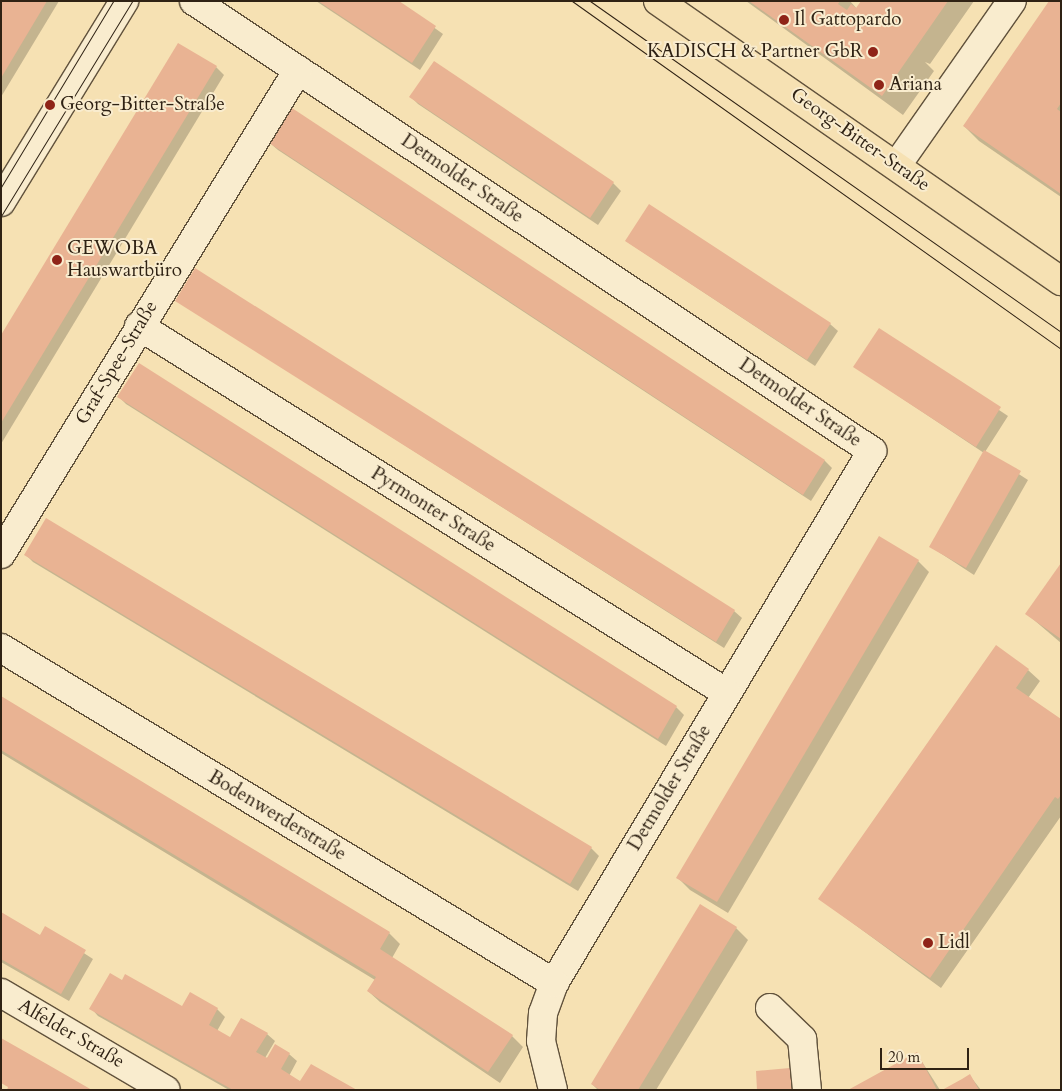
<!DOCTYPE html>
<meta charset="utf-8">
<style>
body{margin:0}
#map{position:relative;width:1062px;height:1091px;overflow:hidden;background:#f6e1b3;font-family:Cardo,serif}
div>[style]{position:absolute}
.shadow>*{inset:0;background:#0003}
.building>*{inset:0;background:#e9b393}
.roads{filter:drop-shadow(1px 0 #61523c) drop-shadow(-1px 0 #61523c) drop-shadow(0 1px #61523c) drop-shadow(0 -1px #61523c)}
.minor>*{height:28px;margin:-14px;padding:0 14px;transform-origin:14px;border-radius:14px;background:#f9ecce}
.major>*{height:28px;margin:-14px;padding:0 14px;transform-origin:14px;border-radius:14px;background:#f6e1b3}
.tram>*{height:1px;margin:-0.5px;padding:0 0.5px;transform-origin:0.5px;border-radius:0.5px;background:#2f2214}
.dots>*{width:14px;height:14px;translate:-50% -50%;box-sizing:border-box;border:2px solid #f9ecce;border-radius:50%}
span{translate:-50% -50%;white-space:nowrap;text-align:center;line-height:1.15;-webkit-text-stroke:4px #f9ecce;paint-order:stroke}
.poi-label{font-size:19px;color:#2f2214}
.left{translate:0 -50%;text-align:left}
.right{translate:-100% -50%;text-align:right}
.street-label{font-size:19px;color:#2f2214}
.frame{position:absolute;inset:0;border:2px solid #2f2214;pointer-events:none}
.scale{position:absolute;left:880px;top:1048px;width:89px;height:22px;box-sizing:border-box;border:2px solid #2f2214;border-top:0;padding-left:6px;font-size:15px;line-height:18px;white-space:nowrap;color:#2f2214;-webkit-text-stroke:4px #f9ecce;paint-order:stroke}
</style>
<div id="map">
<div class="shadow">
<i style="clip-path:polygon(1px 1px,59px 1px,1px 97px)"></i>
<i style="clip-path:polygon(316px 1px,397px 1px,443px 34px,420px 70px)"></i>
<i style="clip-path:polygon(746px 1px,850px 1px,857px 9px,863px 1px,974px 1px,930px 64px,925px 62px,934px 71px,903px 115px)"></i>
<i style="clip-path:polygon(1061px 1px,1061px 197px,979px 141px,964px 126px)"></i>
<i style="clip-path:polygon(434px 62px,613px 183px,621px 191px,598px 225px,418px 104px,411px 97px)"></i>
<i style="clip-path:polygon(216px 67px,224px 75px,1px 444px,1px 338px)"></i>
<i style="clip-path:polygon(292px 110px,825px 461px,832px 468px,811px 501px,278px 150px,270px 143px)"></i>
<i style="clip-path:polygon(626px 241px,830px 324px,838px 331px,815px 366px)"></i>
<i style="clip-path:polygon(176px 300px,734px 611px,742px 618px,724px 648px)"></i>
<i style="clip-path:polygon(879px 330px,1008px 416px,985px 452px,1028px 480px,974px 575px,931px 547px,984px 453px,855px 367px)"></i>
<i style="clip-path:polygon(139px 365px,676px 707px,684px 715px,666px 746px,126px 404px,119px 397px)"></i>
<i style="clip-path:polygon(47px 520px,591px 848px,599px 856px,578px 891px,33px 562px,26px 555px)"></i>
<i style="clip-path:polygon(918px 561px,929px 572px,728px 913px,690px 890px,678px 878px)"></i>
<i style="clip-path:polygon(1061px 565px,1061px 643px,1027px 614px)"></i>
<i style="clip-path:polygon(1028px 670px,1040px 681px,1028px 698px,1061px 721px,1061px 816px,941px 988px,820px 899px)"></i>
<i style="clip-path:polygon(1px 697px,389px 933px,400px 944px,392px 958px,512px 1036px,523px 1047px,500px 1083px,380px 1002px,368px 991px,375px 980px,1px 753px)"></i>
<i style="clip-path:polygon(701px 906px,736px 928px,748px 940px,656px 1090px,598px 1090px,592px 1084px)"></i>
<i style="clip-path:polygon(1px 914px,40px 936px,45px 928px,93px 959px,69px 1001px,1px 962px)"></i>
<i style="clip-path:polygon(91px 1008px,217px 1009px,225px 1017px,217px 1031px,231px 1039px,267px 1034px,275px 1041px,265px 1058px,289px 1054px,297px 1061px,289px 1076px,301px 1083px,354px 1090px,229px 1090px,98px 1016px)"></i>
<i style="clip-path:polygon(917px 1054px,940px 1090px,852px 1090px)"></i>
<i style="clip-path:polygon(789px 1070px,803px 1090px,756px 1090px,759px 1089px)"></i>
<i style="clip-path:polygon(970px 1076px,981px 1090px,945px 1090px)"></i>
</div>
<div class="building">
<i style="clip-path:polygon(1px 1px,47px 1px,1px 78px)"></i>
<i style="clip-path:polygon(318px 1px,399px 1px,436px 26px,412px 63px)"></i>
<i style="clip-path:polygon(749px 1px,840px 1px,838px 4px,847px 10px,851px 4px,856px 8px,861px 1px,948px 1px,882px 96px)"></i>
<i style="clip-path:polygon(1049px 1px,1061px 1px,1061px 103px,1057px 109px,1061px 112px,1061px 194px,963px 126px)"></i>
<i style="clip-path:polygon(178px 43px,217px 66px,1px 423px,1px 335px)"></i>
<i style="clip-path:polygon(434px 61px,614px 182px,590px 218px,409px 97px)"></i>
<i style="clip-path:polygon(292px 108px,825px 460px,803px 495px,269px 143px)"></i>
<i style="clip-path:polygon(649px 204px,831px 323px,807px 360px,625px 241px)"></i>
<i style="clip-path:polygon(195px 268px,735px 610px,716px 642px,175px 301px)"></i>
<i style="clip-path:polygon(879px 328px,1001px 407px,976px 447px,853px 367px)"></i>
<i style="clip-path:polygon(139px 363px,677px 706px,658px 739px,117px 397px)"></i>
<i style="clip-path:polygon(984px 450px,1021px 471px,966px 568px,929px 547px)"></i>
<i style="clip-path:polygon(46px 518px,592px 847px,570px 884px,24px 555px)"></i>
<i style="clip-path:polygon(879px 536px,919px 560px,717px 902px,676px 878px)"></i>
<i style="clip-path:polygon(1061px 563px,1061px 639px,1025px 614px)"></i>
<i style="clip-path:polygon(996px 645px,1029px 669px,1016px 688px,1061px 719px,1061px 795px,1058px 799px,1055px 797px,930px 978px,818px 899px)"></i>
<i style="clip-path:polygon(1px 696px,390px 932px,380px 949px,513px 1035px,488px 1072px,367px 991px,376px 977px,1px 750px)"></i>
<i style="clip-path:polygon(700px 904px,737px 927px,638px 1090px,600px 1090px,591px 1084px)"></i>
<i style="clip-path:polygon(1px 912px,40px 935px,45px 926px,86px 950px,61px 994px,1px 959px)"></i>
<i style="clip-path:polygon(110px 973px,122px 980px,125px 974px,182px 1006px,190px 992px,218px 1008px,209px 1025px,230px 1037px,241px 1018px,268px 1033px,256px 1052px,267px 1058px,275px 1044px,290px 1053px,281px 1069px,300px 1081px,311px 1064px,357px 1090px,233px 1090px,89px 1009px)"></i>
<i style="clip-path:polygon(1px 1038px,52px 1067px,92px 1090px,7px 1090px,8px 1087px,1px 1083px)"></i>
<i style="clip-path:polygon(917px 1052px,937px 1090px,848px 1090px)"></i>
<i style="clip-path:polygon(790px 1068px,792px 1090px,757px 1090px,756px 1071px)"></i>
<i style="clip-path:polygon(970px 1074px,979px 1090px,942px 1090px,962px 1079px)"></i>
</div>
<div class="roads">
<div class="minor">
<i style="left:194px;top:1px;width:814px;rotate:33.57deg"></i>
<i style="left:872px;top:451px;width:620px;rotate:120.87deg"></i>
<i style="left:554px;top:983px;width:32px;rotate:110deg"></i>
<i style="left:543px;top:1013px;width:28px;rotate:94deg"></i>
<i style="left:541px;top:1041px;width:50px;rotate:76.2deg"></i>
<i style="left:897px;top:165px;width:200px;rotate:-55deg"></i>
<i style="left:1px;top:202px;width:236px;rotate:-58.5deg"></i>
<i style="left:139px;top:326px;width:693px;rotate:31.97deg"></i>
<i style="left:1px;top:554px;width:568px;rotate:-58.47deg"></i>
<i style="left:1px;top:648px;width:647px;rotate:31.21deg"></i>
<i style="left:1px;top:993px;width:191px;rotate:30.5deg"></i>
<i style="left:770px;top:1008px;width:45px;rotate:44.1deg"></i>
<i style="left:802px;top:1039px;width:51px;rotate:84.4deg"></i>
</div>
<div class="major">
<i style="left:658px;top:1px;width:491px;rotate:34.8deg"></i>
</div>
</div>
<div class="tram">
<i style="left:572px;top:1px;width:600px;rotate:35.44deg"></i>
<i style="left:590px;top:1px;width:576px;rotate:35.1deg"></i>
<i style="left:1px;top:187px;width:217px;rotate:-58.9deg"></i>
<i style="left:1px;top:216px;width:252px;rotate:-58.6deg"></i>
</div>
<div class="dots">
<i style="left:784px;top:20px;background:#8f2418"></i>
<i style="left:873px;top:52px;background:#8f2418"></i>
<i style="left:879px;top:85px;background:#8f2418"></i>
<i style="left:50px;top:105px;background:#8f2418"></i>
<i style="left:57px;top:260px;background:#8f2418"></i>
<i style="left:928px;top:943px;background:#8f2418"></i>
</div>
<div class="poi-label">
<span class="left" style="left:794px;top:20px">Il Gattopardo</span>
<span class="right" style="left:863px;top:52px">KADISCH &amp; Partner GbR</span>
<span class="left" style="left:889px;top:85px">Ariana</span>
<span class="left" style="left:60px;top:105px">Georg-Bitter-Straße</span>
<span class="left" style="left:67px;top:260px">GEWOBA<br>Hauswartbüro</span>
<span class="left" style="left:938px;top:943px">Lidl</span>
</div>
<div class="street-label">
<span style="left:860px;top:140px;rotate:35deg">Georg-Bitter-Straße</span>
<span style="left:462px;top:179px;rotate:34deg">Detmolder Straße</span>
<span style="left:117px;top:363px;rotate:-59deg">Graf-Spee-Straße</span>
<span style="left:800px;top:403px;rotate:34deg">Detmolder Straße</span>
<span style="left:433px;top:510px;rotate:32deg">Pyrmonter Straße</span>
<span style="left:670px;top:788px;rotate:-59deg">Detmolder Straße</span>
<span style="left:277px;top:816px;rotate:31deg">Bodenwerderstraße</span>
<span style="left:71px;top:1034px;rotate:30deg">Alfelder Straße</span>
</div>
<div class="frame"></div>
<div class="scale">20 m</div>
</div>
